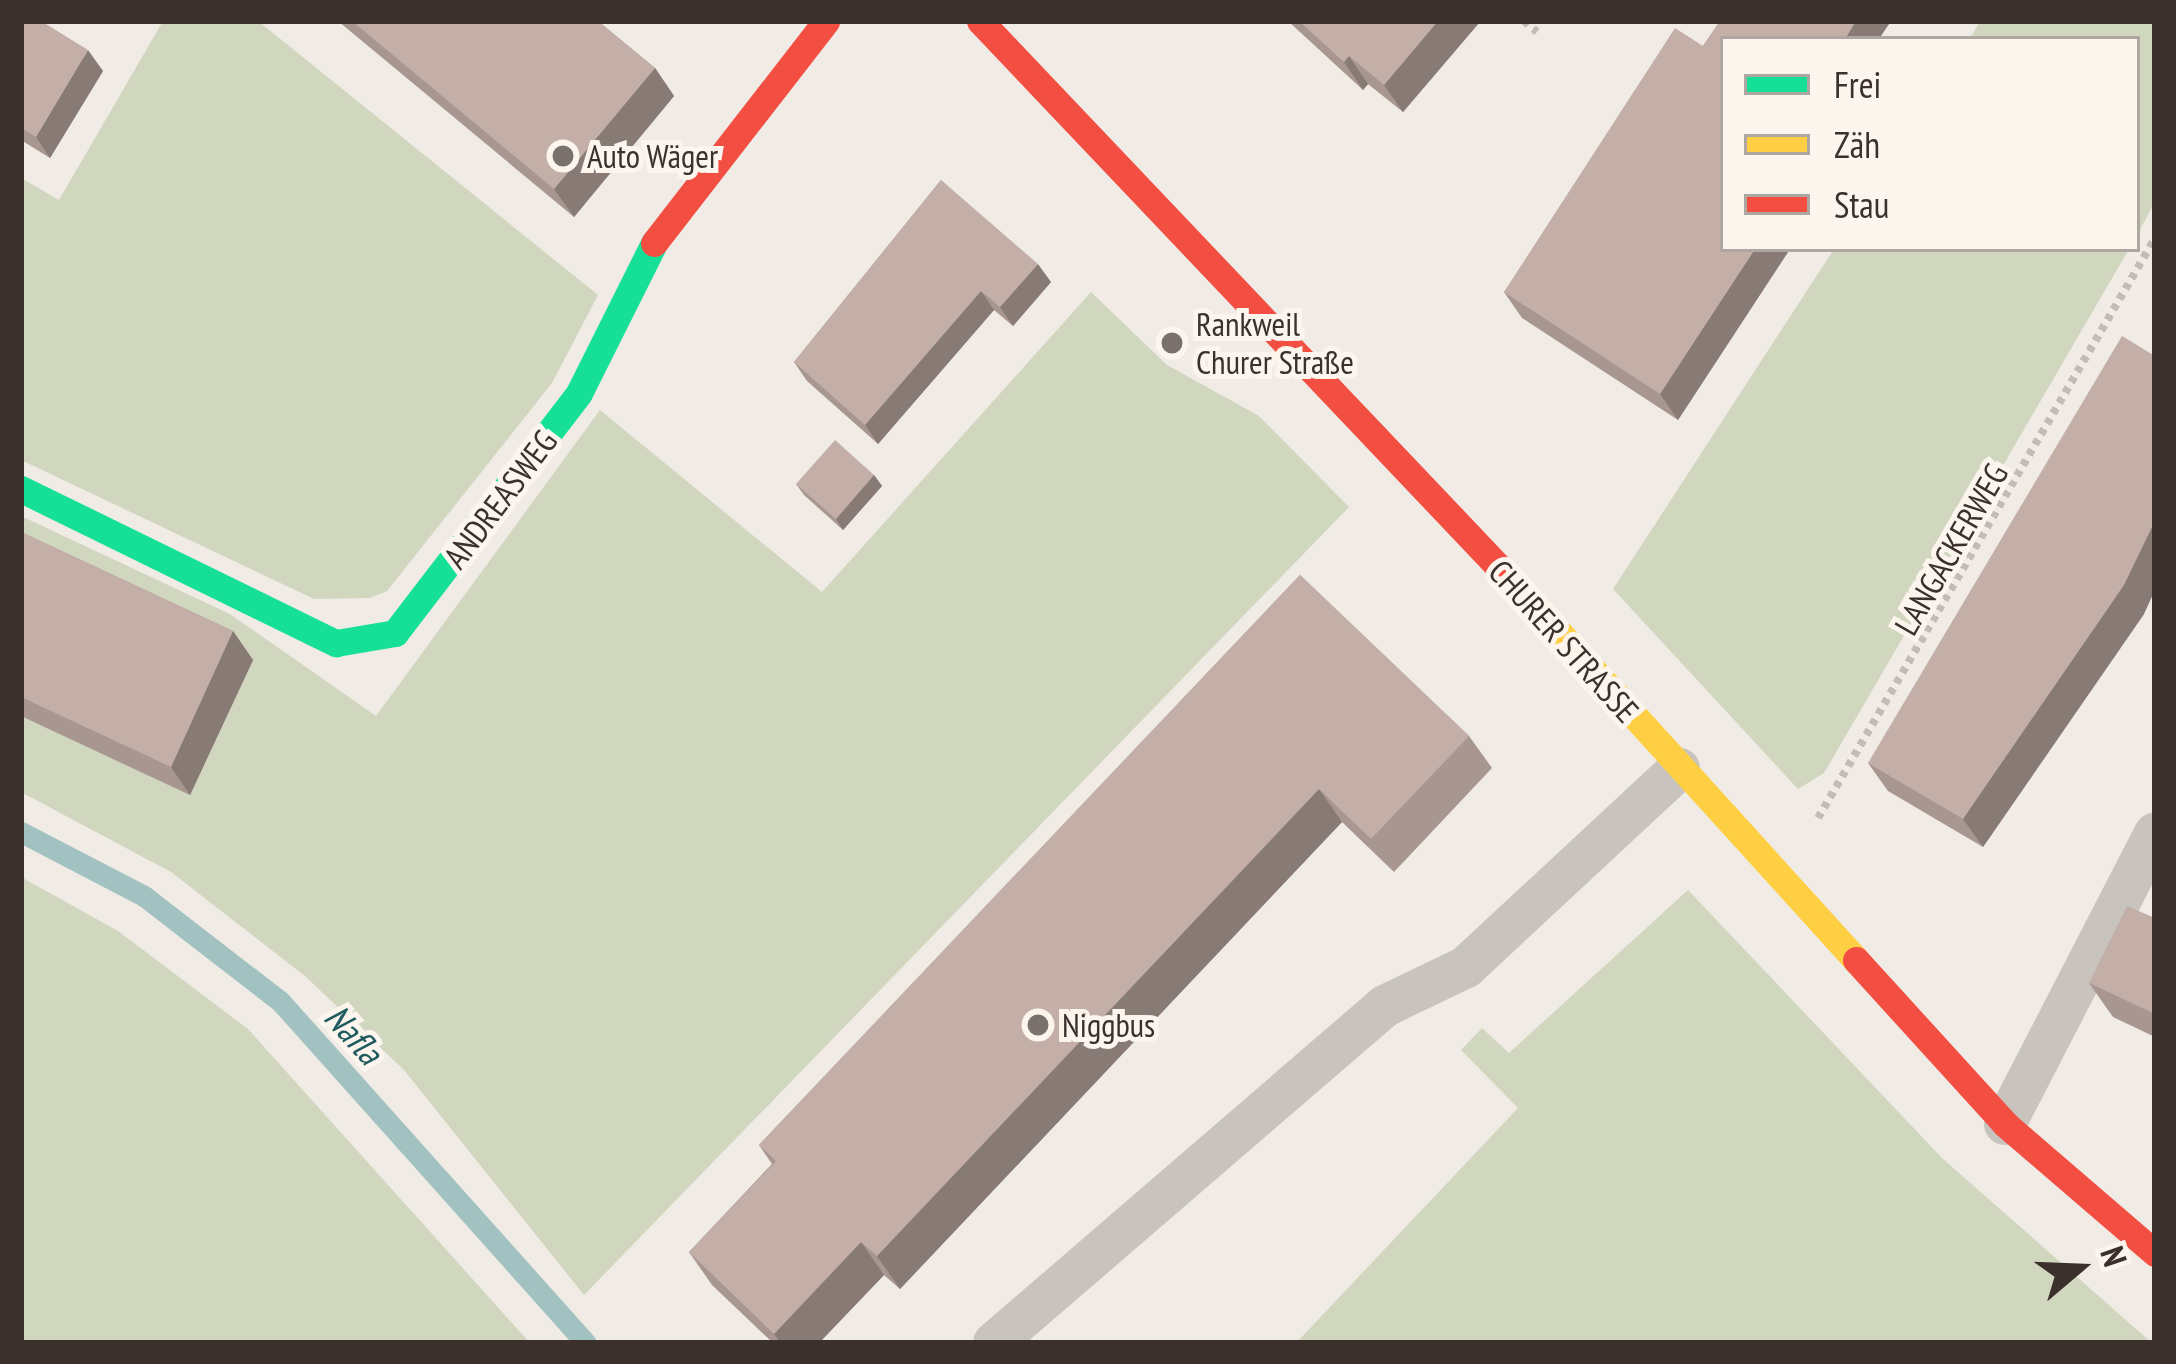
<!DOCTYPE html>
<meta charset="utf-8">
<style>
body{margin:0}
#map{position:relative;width:2176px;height:1364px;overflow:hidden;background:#f0ebe5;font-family:"PT Sans Narrow",sans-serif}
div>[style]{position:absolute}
.green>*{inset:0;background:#d1d6bf}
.stream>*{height:21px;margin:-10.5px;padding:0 10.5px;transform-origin:10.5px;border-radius:10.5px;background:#a1c2c1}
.path>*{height:8px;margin-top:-4px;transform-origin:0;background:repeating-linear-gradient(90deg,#c2bbb6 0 6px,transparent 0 12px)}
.lane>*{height:42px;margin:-21px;padding:0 21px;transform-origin:21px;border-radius:21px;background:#c9c3be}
.fast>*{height:27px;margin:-13.5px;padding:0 13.5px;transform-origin:13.5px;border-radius:13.5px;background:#16e098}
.slow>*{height:27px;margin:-13.5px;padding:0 13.5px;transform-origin:13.5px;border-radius:13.5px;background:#ffcf43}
.jam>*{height:27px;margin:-13.5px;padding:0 13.5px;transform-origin:13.5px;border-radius:13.5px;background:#f24e42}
.wall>*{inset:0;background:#a89690}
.shaded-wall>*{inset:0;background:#887a75}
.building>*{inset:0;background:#c3afa7}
.dots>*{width:33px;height:33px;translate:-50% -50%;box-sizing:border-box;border:6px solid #fbf5ee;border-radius:50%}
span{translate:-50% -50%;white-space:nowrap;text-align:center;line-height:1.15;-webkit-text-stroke:10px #fbf5ee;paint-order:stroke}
.poi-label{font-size:33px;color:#3b302b}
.left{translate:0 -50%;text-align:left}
.street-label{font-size:33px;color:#3b302b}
.water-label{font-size:36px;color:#1f5a5e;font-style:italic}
.frame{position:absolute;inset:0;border:24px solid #3b302b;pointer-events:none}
.legend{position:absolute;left:1720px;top:36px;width:420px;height:216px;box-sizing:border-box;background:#fbf5ee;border:3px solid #aea6a0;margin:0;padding:15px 21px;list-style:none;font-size:36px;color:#3b302b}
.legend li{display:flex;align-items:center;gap:24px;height:60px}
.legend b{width:60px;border:3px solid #aea6a0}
.north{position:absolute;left:2020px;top:1208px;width:120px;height:120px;-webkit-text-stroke:9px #fbf5ee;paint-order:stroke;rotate:71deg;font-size:33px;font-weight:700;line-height:48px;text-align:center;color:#3b302b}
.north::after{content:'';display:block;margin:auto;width:42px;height:54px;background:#3b302b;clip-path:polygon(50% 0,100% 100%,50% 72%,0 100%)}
</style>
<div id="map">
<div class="green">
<i style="clip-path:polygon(163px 21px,258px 21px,598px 295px,552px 383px,387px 591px,370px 598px,314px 599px,21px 460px,21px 178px,59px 200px)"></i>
<i style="clip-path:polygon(1980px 21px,2155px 21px,2155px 202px,2137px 235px,2137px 39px,1970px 39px)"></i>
<i style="clip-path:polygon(1834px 249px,2129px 249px,1824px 773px,1798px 789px,1613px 589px)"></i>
<i style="clip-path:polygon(1091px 292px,1167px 365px,1259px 416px,1349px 507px,584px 1295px,404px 1070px,305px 976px,171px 872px,21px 792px,21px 516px,230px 614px,376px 716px,600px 410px,822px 592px)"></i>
<i style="clip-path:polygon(21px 877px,118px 931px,248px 1029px,530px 1343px,21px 1343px)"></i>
<i style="clip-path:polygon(1688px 890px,1942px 1158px,2152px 1343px,1296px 1343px,1518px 1108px,1461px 1050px,1482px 1028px,1509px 1053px)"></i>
</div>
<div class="stream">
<i style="left:21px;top:832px;width:139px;rotate:27.5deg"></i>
<i style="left:144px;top:896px;width:172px;rotate:37.7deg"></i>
<i style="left:280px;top:1001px;width:459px;rotate:48.2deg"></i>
</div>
<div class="path">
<i style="left:1524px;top:21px;width:17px;rotate:40deg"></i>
<i style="left:1818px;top:818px;width:671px;rotate:-59.84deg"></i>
</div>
<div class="lane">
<i style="left:2005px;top:1124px;width:327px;rotate:-62.7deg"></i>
<i style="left:994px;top:1343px;width:516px;rotate:-40.76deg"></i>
<i style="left:1385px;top:1006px;width:90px;rotate:-25.7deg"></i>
<i style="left:1466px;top:967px;width:291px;rotate:-42.9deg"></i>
</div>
<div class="fast">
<i style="left:21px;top:489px;width:351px;rotate:26.1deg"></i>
<i style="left:336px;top:643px;width:60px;rotate:-9.6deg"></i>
<i style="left:395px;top:633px;width:302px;rotate:-52.5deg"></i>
<i style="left:579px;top:393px;width:168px;rotate:-63.4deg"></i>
</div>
<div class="slow">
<i style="left:1512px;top:581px;width:512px;rotate:47.77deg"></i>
</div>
<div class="jam">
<i style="left:980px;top:21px;width:772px;rotate:46.47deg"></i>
<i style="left:654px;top:243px;width:281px;rotate:-52.2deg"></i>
<i style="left:1856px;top:960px;width:222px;rotate:47.7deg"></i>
<i style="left:2005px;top:1124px;width:198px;rotate:40.7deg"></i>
</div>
<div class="wall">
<i style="clip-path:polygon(21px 21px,103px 71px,50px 158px,21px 140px)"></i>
<i style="clip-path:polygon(338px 21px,598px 21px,655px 68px,674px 96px,574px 217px)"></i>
<i style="clip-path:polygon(1288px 21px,1478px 21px,1479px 23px,1403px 112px,1368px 84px,1363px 90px)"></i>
<i style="clip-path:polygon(1720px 21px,1891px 21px,1723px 249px,1790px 249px,1678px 420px,1522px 318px,1504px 292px,1703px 46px)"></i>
<i style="clip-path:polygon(941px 180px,1051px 282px,1013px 326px,994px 310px,878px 444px,807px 381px,794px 362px)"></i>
<i style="clip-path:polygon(874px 475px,882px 486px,843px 530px,804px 495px,796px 484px)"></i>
<i style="clip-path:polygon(21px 532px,233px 631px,253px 660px,190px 795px,21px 716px)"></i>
<i style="clip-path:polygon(1300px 575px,1469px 736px,1492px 768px,1394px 872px,1342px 822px,900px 1289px,884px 1275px,819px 1343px,773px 1343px,712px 1285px,689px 1252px,772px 1164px,759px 1145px)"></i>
<i style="clip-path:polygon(2144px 614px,1983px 847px,1888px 791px,1868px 763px)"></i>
<i style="clip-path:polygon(2155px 918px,2155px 1037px,2113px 1017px,2089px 983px)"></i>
</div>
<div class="shaded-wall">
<i style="clip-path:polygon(1438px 21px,1478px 21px,1479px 23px,1403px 112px,1384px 85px)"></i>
<i style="clip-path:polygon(1856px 21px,1891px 21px,1879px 39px,1845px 39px)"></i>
<i style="clip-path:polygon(88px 50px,103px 71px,50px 158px,36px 137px)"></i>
<i style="clip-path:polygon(1349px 56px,1368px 84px,1363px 90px,1344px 62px)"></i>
<i style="clip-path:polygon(655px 68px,674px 96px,574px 217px,554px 189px)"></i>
<i style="clip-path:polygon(1755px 249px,1790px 249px,1678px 420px,1660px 394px)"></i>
<i style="clip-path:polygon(1038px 264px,1051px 282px,1013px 326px,1000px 307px)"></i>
<i style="clip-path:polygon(981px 291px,994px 310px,878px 444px,865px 425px)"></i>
<i style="clip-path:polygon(874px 475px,882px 486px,843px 530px,836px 519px)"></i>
<i style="clip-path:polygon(2155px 521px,2155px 590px,2144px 614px,1983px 847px,1963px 819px)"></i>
<i style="clip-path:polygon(233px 631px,253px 660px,190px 795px,171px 767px)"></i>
<i style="clip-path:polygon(1319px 789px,1342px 822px,900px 1289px,877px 1256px)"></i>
<i style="clip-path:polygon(861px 1242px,884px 1275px,819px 1343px,781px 1343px,774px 1334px)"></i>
</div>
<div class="building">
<i style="clip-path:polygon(21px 21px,41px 21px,88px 50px,36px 137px,21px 128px)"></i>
<i style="clip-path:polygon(352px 21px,598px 21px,655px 68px,554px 189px)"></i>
<i style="clip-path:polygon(1299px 21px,1438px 21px,1384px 85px,1349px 56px,1344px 62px)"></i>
<i style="clip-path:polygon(1720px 21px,1856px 21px,1845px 39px,1723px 39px,1723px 249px,1755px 249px,1660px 394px,1504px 292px,1675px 28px,1703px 46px)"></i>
<i style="clip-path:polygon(941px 180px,1038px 264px,1000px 307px,981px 291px,865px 425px,794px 362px)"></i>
<i style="clip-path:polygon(2122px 336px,2155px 356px,2155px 521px,2124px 585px,1963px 819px,1868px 763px)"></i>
<i style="clip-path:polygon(835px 440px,874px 475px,836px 519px,796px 484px)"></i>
<i style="clip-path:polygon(21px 532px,233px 631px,171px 767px,21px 697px)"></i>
<i style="clip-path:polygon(1300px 575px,1469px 736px,1371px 839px,1319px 789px,877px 1256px,861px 1242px,774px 1334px,689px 1252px,776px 1161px,759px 1145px)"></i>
<i style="clip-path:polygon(2127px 906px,2155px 918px,2155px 1014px,2089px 983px)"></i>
</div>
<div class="dots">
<i style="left:563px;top:156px;background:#7a716c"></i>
<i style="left:1172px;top:343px;background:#7a716c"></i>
<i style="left:1038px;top:1025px;background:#7a716c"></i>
</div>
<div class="poi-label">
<span class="left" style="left:587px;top:156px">Auto Wäger</span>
<span class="left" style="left:1196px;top:343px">Rankweil<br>Churer Straße</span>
<span class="left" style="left:1062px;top:1025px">Niggbus</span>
</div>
<div class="street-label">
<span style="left:500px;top:499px;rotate:-53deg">ANDREASWEG</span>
<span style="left:1951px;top:549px;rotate:-60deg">LANGACKERWEG</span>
<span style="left:1564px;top:641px;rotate:48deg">CHURER STRASSE</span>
</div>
<div class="water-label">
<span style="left:354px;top:1034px;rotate:48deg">Nafla</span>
</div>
<div class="frame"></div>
<ul class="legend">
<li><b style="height:15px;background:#16e098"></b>Frei</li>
<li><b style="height:15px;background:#ffcf43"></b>Zäh</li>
<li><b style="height:15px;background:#f24e42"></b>Stau</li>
</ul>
<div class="north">N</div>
</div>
